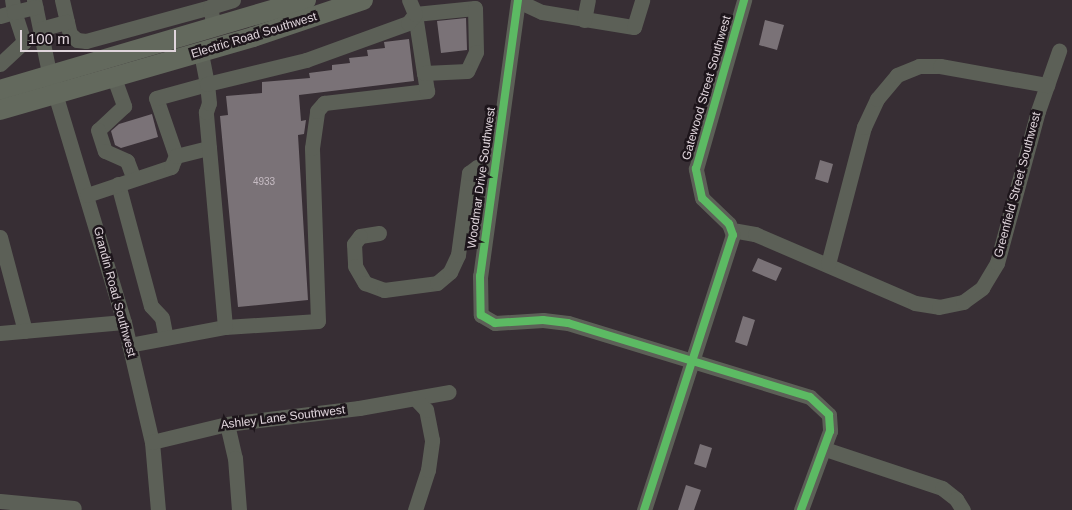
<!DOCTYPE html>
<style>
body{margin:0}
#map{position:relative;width:1072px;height:510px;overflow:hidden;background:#372e34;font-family:Helvetica,sans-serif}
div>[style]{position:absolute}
.building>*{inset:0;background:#7a7277}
.minor>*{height:15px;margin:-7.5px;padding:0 7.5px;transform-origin:7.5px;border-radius:7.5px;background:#5c6057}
.major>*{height:20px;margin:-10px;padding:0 10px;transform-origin:10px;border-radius:10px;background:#63695d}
.cycleway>*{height:8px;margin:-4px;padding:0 4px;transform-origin:4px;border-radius:4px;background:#5cba63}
span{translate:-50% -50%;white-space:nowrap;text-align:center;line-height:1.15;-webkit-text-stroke:5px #1d151b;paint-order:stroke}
.number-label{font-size:10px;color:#c6bcc3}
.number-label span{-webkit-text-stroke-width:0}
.street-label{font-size:12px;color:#e0d5dc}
.scale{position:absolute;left:20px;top:30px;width:156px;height:22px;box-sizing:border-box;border:2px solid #e0d5dc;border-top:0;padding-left:6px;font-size:15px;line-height:18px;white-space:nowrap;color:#e0d5dc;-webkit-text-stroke:4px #1d151b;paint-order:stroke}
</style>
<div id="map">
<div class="building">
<i style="clip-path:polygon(466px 18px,467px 50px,441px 53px,437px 21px)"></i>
<i style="clip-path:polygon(765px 20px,784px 25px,777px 50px,759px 45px)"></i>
<i style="clip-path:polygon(409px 39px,414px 81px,299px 95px,301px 121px,306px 120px,304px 134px,298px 135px,308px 300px,238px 307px,220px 116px,228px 115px,226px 96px,262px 93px,262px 82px,310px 78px,309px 73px,332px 70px,332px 65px,350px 63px,349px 58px,368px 56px,367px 50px,385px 48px,384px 42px)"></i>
<i style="clip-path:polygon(152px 114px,158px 137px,121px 148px,115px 145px,111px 131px,119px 124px)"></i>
<i style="clip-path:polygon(820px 160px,833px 164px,828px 183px,815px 179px)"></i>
<i style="clip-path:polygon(758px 258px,782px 268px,776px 281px,752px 271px)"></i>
<i style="clip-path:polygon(743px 316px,755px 320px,747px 346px,735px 342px)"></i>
<i style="clip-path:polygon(700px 444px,712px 448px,706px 468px,694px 464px)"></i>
<i style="clip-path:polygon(686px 485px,701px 490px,694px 510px,678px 510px)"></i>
</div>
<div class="minor">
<i style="left:34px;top:0;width:79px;rotate:78.3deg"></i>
<i style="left:50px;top:77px;width:256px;rotate:73.2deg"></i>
<i style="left:124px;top:322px;width:123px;rotate:76.9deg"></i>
<i style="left:152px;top:442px;width:68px;rotate:85deg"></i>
<i style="left:62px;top:0;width:35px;rotate:77deg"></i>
<i style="left:70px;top:34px;width:9px;rotate:41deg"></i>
<i style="left:77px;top:40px;width:9px;rotate:6deg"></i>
<i style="left:86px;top:41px;width:129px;rotate:-15.3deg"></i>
<i style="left:518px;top:0;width:279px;rotate:97.8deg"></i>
<i style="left:480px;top:276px;width:39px;rotate:89deg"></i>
<i style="left:481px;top:315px;width:16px;rotate:30deg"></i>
<i style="left:495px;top:323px;width:48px;rotate:-3.6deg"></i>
<i style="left:543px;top:320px;width:25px;rotate:7deg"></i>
<i style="left:568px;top:323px;width:253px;rotate:17deg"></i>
<i style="left:810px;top:397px;width:26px;rotate:43deg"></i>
<i style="left:829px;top:415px;width:16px;rotate:86deg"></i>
<i style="left:830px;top:431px;width:84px;rotate:110.2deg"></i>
<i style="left:518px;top:1px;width:26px;rotate:25deg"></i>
<i style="left:542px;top:12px;width:93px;rotate:9.3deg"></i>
<i style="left:634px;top:27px;width:28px;rotate:-73deg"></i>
<i style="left:0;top:16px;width:15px;rotate:-16deg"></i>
<i style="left:14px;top:12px;width:12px;rotate:-99deg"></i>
<i style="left:212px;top:17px;width:10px;rotate:-101deg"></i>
<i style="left:210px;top:7px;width:24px;rotate:-17deg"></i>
<i style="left:584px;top:20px;width:20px;rotate:-79deg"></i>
<i style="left:40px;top:29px;width:28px;rotate:-15deg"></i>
<i style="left:0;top:64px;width:33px;rotate:-43deg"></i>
<i style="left:24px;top:42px;width:32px;rotate:-108deg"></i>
<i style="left:14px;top:12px;width:22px;rotate:-13deg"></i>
<i style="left:114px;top:78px;width:30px;rotate:70deg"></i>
<i style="left:124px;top:106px;width:35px;rotate:137deg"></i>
<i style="left:98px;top:130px;width:22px;rotate:72deg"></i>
<i style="left:105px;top:151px;width:24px;rotate:24deg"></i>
<i style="left:127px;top:161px;width:19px;rotate:69deg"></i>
<i style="left:176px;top:156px;width:61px;rotate:-109deg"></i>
<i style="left:156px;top:98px;width:53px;rotate:-15.4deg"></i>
<i style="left:207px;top:84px;width:32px;rotate:-101deg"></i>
<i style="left:118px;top:184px;width:126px;rotate:74.9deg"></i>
<i style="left:151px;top:306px;width:16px;rotate:47deg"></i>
<i style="left:162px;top:318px;width:20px;rotate:79deg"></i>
<i style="left:87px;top:195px;width:89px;rotate:-18.4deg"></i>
<i style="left:171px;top:167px;width:12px;rotate:-66deg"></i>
<i style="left:176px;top:156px;width:34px;rotate:-14deg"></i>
<i style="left:732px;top:230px;width:23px;rotate:10deg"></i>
<i style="left:755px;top:234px;width:174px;rotate:23.3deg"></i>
<i style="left:915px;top:303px;width:24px;rotate:9deg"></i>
<i style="left:939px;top:307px;width:25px;rotate:-12deg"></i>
<i style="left:963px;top:302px;width:24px;rotate:-36deg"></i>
<i style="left:982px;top:288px;width:29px;rotate:-59deg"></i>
<i style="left:997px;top:263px;width:157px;rotate:-74.9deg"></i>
<i style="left:1038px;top:111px;width:64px;rotate:-70.7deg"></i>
<i style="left:379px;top:233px;width:19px;rotate:171deg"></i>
<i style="left:360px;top:236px;width:10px;rotate:127deg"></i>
<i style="left:354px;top:244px;width:22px;rotate:87deg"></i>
<i style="left:355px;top:266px;width:20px;rotate:60deg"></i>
<i style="left:365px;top:283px;width:20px;rotate:20deg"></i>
<i style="left:384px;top:290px;width:53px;rotate:-7.5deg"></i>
<i style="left:437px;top:283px;width:17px;rotate:-40deg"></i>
<i style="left:450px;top:272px;width:19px;rotate:-65deg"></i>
<i style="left:458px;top:255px;width:83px;rotate:-82.4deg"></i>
<i style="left:469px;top:173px;width:10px;rotate:-37deg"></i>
<i style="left:477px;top:167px;width:18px;rotate:3deg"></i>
<i style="left:0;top:237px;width:97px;rotate:75.1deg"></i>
<i style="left:828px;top:264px;width:142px;rotate:-75.3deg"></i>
<i style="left:864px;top:127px;width:31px;rotate:-65deg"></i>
<i style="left:877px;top:99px;width:31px;rotate:-50deg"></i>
<i style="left:897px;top:75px;width:24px;rotate:-22deg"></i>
<i style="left:919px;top:66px;width:21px"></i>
<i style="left:940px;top:66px;width:109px;rotate:10.1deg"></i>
<i style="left:225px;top:327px;width:93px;rotate:-3.7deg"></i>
<i style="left:318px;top:321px;width:173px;rotate:-92deg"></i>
<i style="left:312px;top:148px;width:37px;rotate:-82deg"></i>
<i style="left:317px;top:111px;width:11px;rotate:-49deg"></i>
<i style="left:324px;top:103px;width:104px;rotate:-6.6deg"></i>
<i style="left:427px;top:91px;width:18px;rotate:-99deg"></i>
<i style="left:424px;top:73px;width:60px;rotate:-98.7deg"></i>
<i style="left:415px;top:14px;width:60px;rotate:-5.7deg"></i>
<i style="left:475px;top:8px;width:44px;rotate:88.7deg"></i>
<i style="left:476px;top:52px;width:21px;rotate:115deg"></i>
<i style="left:467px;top:71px;width:43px;rotate:177.3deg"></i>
<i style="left:0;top:333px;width:124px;rotate:-5.1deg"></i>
<i style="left:129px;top:345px;width:98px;rotate:-10.6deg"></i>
<i style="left:225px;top:327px;width:216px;rotate:-95.1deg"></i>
<i style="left:206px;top:112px;width:9px;rotate:-72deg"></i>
<i style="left:209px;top:103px;width:19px;rotate:-96deg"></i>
<i style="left:207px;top:84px;width:102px;rotate:-13.6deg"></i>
<i style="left:306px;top:60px;width:109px;rotate:-19.9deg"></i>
<i style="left:408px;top:23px;width:11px;rotate:-52deg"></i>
<i style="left:415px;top:14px;width:15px;rotate:-113deg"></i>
<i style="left:227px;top:424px;width:35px;rotate:77deg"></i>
<i style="left:235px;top:458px;width:52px;rotate:85.6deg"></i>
<i style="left:152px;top:442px;width:77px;rotate:-13.5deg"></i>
<i style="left:227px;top:424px;width:133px;rotate:-6.9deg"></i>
<i style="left:359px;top:408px;width:91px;rotate:-10.1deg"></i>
<i style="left:825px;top:449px;width:123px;rotate:18.4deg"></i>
<i style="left:942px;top:488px;width:18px;rotate:38deg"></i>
<i style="left:956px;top:499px;width:13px;rotate:58deg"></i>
<i style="left:0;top:501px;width:74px;rotate:5.4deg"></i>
<i style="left:415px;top:510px;width:42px;rotate:-72deg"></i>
<i style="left:428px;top:470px;width:30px;rotate:-82deg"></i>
<i style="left:432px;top:440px;width:31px;rotate:-101deg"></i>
<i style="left:426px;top:410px;width:16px;rotate:-133deg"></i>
<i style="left:644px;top:510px;width:289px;rotate:-72.1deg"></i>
<i style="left:733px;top:235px;width:12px;rotate:-110deg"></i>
<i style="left:729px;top:224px;width:37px;rotate:-136deg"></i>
<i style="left:702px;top:198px;width:30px;rotate:-102deg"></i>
<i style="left:696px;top:169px;width:176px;rotate:-74.1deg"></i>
</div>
<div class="major">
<i style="left:0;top:90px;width:319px;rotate:-16.4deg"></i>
<i style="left:0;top:110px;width:263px;rotate:-16.1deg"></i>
<i style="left:253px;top:37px;width:116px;rotate:-18.6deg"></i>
</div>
<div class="cycleway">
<i style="left:518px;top:0;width:279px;rotate:97.8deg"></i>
<i style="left:480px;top:276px;width:39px;rotate:89deg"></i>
<i style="left:481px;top:315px;width:16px;rotate:30deg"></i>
<i style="left:495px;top:323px;width:48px;rotate:-3.6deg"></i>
<i style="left:543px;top:320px;width:25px;rotate:7deg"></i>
<i style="left:568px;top:323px;width:253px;rotate:17deg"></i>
<i style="left:810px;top:397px;width:26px;rotate:43deg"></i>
<i style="left:829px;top:415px;width:16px;rotate:86deg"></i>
<i style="left:830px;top:431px;width:84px;rotate:110.2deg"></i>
<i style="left:644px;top:510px;width:289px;rotate:-72.1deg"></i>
<i style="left:733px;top:235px;width:12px;rotate:-110deg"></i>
<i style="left:729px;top:224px;width:37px;rotate:-136deg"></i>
<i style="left:702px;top:198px;width:30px;rotate:-102deg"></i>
<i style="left:696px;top:169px;width:176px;rotate:-74.1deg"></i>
</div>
<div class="number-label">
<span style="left:264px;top:182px">4933</span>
</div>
<div class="street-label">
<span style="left:254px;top:36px;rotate:-17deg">Electric Road Southwest</span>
<span style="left:707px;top:88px;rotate:-74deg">Gatewood Street Southwest</span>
<span style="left:482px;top:178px;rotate:-82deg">Woodmar Drive Southwest</span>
<span style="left:1018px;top:185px;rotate:-75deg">Greenfield Street Southwest</span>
<span style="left:114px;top:292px;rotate:75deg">Grandin Road Southwest</span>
<span style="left:283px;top:418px;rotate:-7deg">Ashley Lane Southwest</span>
</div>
<div class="scale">100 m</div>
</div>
